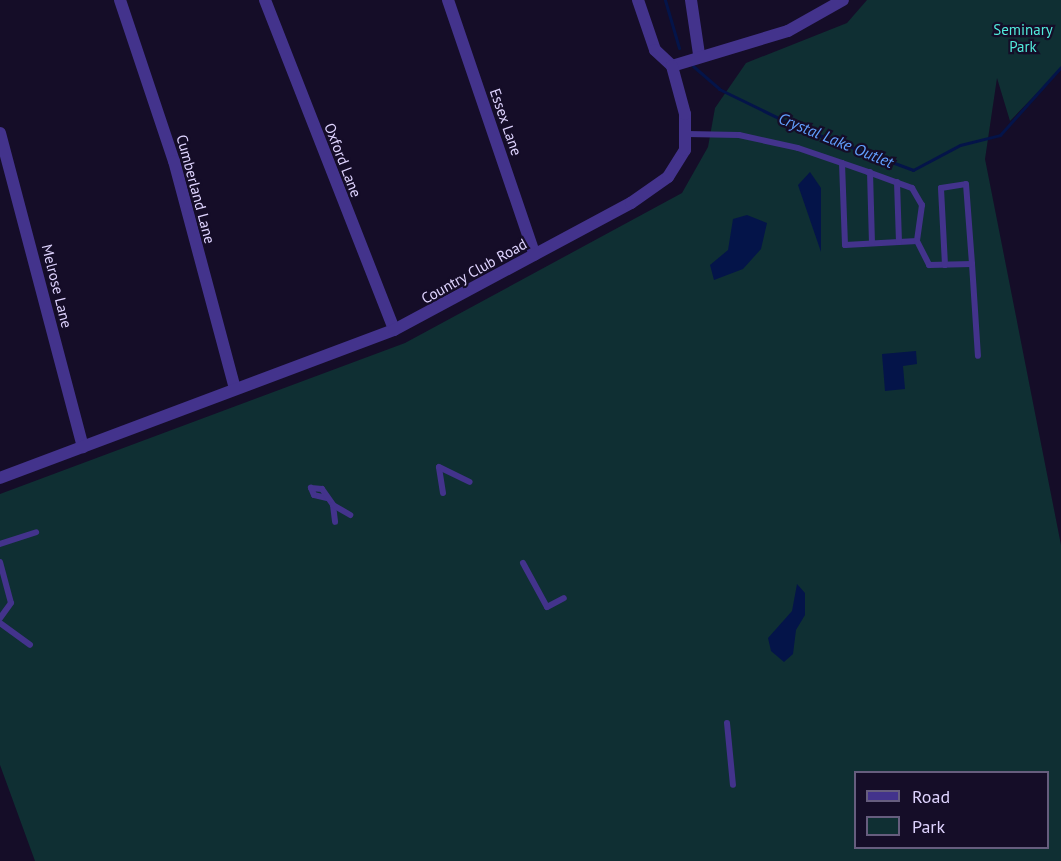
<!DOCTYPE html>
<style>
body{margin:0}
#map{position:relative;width:1061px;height:861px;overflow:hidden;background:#150d28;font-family:"PT Sans",sans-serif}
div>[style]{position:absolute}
.green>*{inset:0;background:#0f2f33}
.water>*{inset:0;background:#041449}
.stream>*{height:3px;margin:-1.5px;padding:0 1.5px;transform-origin:1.5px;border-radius:1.5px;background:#041449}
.lane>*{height:6px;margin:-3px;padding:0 3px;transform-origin:3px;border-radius:3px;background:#43338c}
.street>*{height:12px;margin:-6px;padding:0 6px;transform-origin:6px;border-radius:6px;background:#43338c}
span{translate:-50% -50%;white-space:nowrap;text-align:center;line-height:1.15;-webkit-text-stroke:4.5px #150d28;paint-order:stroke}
.park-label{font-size:15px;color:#52ecdc}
.street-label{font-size:15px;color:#dfd4ff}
.water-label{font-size:16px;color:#62a0ff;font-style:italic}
.legend{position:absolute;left:854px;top:771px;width:195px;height:78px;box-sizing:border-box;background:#150d28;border:2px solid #665d7e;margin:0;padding:8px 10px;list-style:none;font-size:18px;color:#dfd4ff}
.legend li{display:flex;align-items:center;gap:12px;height:30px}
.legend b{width:30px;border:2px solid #665d7e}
</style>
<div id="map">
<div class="green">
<i style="clip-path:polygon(evenodd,867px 0,1061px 0,1061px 68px,1010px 121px,997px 78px,985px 159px,1061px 545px,1061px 861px,35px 861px,0 765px,0 494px,405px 343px,682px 193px,708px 147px,715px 108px,746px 63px,847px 23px,867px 0,856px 772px,1048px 772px,1048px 848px,856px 848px,856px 772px)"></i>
</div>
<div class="water">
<i style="clip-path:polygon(810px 172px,821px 188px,821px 252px,798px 185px)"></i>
<i style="clip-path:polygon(747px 215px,767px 223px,761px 249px,743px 269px,714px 280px,710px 265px,728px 250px,733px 219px)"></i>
<i style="clip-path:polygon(916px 351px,917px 364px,903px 366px,905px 389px,885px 391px,882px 354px)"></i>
<i style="clip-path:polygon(797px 584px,805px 593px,805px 615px,796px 630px,793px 654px,784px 662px,771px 651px,768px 638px,792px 611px)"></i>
</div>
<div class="stream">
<i style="left:665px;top:0;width:50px;rotate:73.7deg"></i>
<i style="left:693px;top:66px;width:35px;rotate:41deg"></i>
<i style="left:719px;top:89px;width:87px;rotate:26deg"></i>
<i style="left:797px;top:127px;width:124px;rotate:20.3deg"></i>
<i style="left:913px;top:170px;width:53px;rotate:-28deg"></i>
<i style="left:960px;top:145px;width:41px;rotate:-14deg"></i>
<i style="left:1000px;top:135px;width:91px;rotate:-48.1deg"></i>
</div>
<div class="lane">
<i style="left:687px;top:134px;width:52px;rotate:1.1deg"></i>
<i style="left:739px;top:135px;width:60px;rotate:12.4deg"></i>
<i style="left:798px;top:148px;width:46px;rotate:18.8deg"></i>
<i style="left:842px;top:163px;width:28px;rotate:19deg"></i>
<i style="left:868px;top:172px;width:47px;rotate:20deg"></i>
<i style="left:912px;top:188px;width:20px;rotate:60deg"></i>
<i style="left:922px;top:205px;width:36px;rotate:98deg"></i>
<i style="left:917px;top:241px;width:72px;rotate:176.8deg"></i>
<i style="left:845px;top:245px;width:82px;rotate:-92.1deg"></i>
<i style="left:870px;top:172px;width:71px;rotate:88.4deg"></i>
<i style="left:897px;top:182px;width:60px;rotate:88.1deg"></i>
<i style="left:917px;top:241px;width:27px;rotate:63deg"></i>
<i style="left:929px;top:265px;width:43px;rotate:-1.3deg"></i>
<i style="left:972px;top:264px;width:92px;rotate:86.3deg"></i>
<i style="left:945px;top:265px;width:77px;rotate:-93deg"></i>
<i style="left:941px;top:188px;width:25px;rotate:-9deg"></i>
<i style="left:966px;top:184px;width:80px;rotate:85.7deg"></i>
<i style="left:443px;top:493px;width:26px;rotate:-99deg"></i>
<i style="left:439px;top:467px;width:34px;rotate:26deg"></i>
<i style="left:327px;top:498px;width:13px;rotate:-167deg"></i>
<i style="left:314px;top:495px;width:8px;rotate:-113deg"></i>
<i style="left:311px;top:488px;width:11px;rotate:5deg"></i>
<i style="left:322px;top:489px;width:19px;rotate:55deg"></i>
<i style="left:333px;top:505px;width:17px;rotate:83deg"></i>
<i style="left:333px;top:505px;width:20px;rotate:30deg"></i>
<i style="left:0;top:544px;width:38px;rotate:-18deg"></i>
<i style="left:0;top:562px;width:42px;rotate:75deg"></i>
<i style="left:11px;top:603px;width:19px;rotate:126deg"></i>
<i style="left:523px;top:563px;width:50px;rotate:61.4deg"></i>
<i style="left:547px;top:607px;width:19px;rotate:-28deg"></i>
<i style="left:0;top:623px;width:37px;rotate:36deg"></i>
<i style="left:727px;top:723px;width:62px;rotate:84.5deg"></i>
</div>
<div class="street">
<i style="left:120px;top:0;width:170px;rotate:71.5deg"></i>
<i style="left:174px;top:161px;width:236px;rotate:75deg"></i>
<i style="left:265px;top:0;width:354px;rotate:68.6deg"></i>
<i style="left:448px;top:0;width:269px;rotate:71.2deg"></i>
<i style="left:638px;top:0;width:53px;rotate:71.2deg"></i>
<i style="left:655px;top:50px;width:23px;rotate:43deg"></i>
<i style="left:691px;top:0;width:55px;rotate:81.6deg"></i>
<i style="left:672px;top:66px;width:121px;rotate:-16.8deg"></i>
<i style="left:788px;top:31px;width:63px;rotate:-29.4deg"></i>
<i style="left:0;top:133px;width:325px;rotate:75.2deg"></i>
<i style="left:0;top:478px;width:421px;rotate:-20.6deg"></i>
<i style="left:394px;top:330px;width:269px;rotate:-28.2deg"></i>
<i style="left:631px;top:203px;width:45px;rotate:-35.1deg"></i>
<i style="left:668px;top:177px;width:32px;rotate:-58deg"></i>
<i style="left:685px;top:150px;width:36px;rotate:-90deg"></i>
<i style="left:685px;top:114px;width:50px;rotate:-105.2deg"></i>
</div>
<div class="park-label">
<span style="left:1023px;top:38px">Seminary<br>Park</span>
</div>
<div class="street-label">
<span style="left:506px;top:122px;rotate:71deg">Essex Lane</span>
<span style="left:343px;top:160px;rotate:69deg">Oxford Lane</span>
<span style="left:196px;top:189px;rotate:75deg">Cumberland Lane</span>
<span style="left:474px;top:271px;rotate:-29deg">Country Club Road</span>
<span style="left:57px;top:286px;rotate:76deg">Melrose Lane</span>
</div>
<div class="water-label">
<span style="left:836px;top:140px;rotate:22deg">Crystal Lake Outlet</span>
</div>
<ul class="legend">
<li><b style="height:8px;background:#43338c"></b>Road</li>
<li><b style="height:16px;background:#0f2f33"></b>Park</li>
</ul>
</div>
